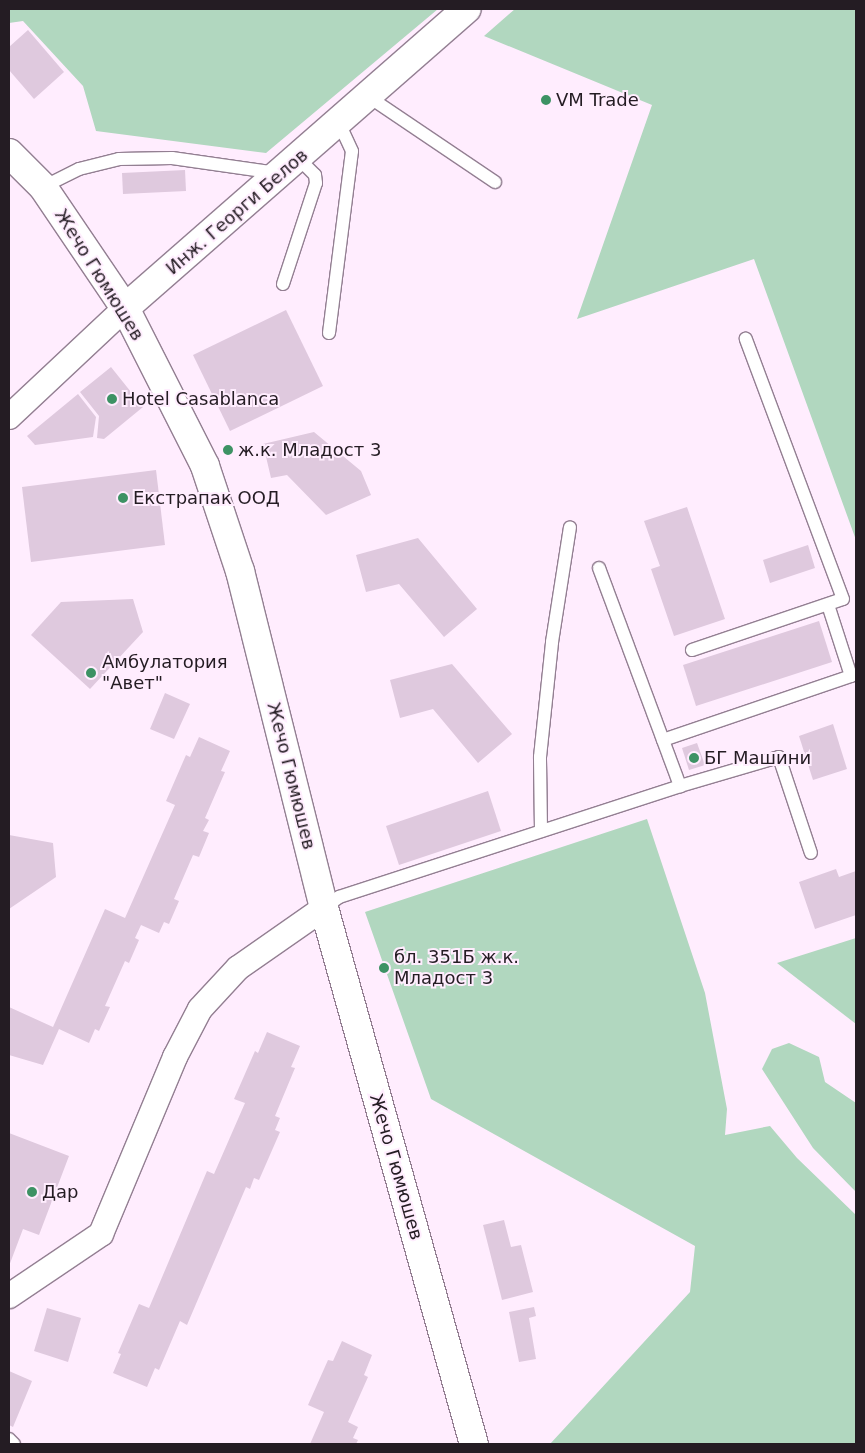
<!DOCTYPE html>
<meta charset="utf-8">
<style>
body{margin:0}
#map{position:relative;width:865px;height:1453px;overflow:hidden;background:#ffedfe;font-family:"DejaVu Sans",sans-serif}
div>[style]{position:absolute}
.green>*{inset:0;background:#b1d7bf}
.building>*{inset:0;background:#dfc9de}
.roads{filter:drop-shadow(1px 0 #937f92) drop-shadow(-1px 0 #937f92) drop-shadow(0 1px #937f92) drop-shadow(0 -1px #937f92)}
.service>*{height:12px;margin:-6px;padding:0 6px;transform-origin:6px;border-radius:6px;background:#fff}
.minor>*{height:24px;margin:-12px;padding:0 12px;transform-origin:12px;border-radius:12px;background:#fff}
.tertiary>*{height:28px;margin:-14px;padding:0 14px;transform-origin:14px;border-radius:14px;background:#fff}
.dots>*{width:14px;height:14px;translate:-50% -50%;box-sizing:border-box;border:2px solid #ffedfe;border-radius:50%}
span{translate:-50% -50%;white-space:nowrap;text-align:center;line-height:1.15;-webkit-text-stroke:4px #ffedfe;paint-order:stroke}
.poi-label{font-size:18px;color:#241c23}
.left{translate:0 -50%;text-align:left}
.street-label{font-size:18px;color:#241c23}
.frame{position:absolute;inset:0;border:10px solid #241c23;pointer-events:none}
</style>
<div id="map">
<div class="green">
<i style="clip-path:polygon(9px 9px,438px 9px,266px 153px,96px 131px,83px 86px,23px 21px,9px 23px)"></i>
<i style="clip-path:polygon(515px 9px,856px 9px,856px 540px,754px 259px,577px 319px,652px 105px,484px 36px)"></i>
<i style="clip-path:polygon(647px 819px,705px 993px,727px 1109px,725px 1135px,770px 1126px,797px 1158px,856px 1215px,856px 1444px,550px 1444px,690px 1292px,695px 1246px,431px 1099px,365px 912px)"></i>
<i style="clip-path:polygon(856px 938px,856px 1024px,777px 963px)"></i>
<i style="clip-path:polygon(789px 1043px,819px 1057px,825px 1082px,856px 1103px,856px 1192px,813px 1148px,762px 1069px,772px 1049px)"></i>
</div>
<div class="building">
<i style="clip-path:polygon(28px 30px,64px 72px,34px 99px,9px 70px,9px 47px)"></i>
<i style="clip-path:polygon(185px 170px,186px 191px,123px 194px,122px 173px)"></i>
<i style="clip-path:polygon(286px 310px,323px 386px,230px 431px,193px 355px)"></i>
<i style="clip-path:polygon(111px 367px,143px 407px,104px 439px,97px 438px,99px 416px,80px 392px)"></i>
<i style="clip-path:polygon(78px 394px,96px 417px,93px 437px,35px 445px,27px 436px)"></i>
<i style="clip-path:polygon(314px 432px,361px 471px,371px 495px,326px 515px,287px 475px,271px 478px,263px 444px)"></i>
<i style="clip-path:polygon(156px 470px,165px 545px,31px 562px,22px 487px)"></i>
<i style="clip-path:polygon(687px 507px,725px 619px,674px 636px,651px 569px,660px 566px,644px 521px)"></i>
<i style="clip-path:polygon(418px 538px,477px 609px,444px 637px,399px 584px,366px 592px,356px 555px)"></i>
<i style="clip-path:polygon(808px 545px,815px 568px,770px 583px,763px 560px)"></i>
<i style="clip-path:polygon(133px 599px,143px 632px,90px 689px,31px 635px,61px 602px)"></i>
<i style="clip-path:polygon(819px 621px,832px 662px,696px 706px,683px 665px)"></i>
<i style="clip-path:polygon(452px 664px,512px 734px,478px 763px,433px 709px,400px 718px,390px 680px)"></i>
<i style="clip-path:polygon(165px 693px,190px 704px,174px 739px,150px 729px)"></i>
<i style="clip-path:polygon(833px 724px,847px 769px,813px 780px,799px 736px)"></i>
<i style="clip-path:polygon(199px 737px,230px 751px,221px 771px,225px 772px,205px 818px,209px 820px,203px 831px,209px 833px,199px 857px,193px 855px,174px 899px,179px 901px,169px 924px,164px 922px,159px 933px,141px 925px,135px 938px,139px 940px,129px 963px,125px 961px,105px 1006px,110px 1007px,99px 1031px,95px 1029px,89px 1043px,59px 1029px,43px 1065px,9px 1055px,9px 1007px,53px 1027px,105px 909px,125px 918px,175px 805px,166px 801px,186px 755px,190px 757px)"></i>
<i style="clip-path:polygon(697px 743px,705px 765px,689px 770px,682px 748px)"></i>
<i style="clip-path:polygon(488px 791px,501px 831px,399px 865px,386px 826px)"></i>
<i style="clip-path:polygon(9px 835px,53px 843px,56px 877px,9px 909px)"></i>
<i style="clip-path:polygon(836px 869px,839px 877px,856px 871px,856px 915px,815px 929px,799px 882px)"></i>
<i style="clip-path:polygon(267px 1032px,300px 1046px,291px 1067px,295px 1068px,275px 1116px,280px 1118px,275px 1130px,280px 1132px,259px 1180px,254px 1178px,250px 1189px,246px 1187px,187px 1325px,180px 1321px,159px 1370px,155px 1368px,147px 1387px,113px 1373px,121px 1354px,118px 1353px,139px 1304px,149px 1308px,207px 1171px,214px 1174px,245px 1103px,234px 1099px,255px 1051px,258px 1053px)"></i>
<i style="clip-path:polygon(9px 1133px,69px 1156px,39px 1235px,23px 1229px,9px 1266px)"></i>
<i style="clip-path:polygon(504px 1220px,511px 1247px,521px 1245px,533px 1292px,502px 1300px,483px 1225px)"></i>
<i style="clip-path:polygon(534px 1307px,536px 1316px,529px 1318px,536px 1359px,519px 1362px,509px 1312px)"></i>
<i style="clip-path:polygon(47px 1308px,81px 1318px,68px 1362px,34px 1351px)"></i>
<i style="clip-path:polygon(342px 1341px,372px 1355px,364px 1375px,368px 1377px,348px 1422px,358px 1427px,353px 1438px,358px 1440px,356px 1444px,310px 1444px,324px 1412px,308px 1405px,328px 1360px,333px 1361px)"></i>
<i style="clip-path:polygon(9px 1371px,32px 1381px,13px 1427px,9px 1425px)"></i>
</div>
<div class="roads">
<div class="service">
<i style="left:369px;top:97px;width:152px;rotate:34deg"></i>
<i style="left:43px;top:187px;width:40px;rotate:-26.6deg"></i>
<i style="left:79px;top:169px;width:41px;rotate:-14deg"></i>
<i style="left:119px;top:159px;width:53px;rotate:-1.1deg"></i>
<i style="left:172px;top:158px;width:106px;rotate:8.1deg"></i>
<i style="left:283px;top:284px;width:106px;rotate:-71.9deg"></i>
<i style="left:316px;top:183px;width:8px;rotate:-97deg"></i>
<i style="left:315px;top:175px;width:23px;rotate:-135deg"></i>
<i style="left:329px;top:333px;width:183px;rotate:-82.8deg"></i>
<i style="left:352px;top:151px;width:31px;rotate:-115deg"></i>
<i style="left:599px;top:568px;width:233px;rotate:69.6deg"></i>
<i style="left:692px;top:650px;width:159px;rotate:-18.7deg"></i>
<i style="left:843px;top:599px;width:278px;rotate:-110.5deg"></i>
<i style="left:663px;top:740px;width:199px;rotate:-18.8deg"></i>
<i style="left:851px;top:676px;width:75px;rotate:-107.9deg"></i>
<i style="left:541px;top:831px;width:74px;rotate:-90.8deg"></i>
<i style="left:540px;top:757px;width:116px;rotate:-84deg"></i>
<i style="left:552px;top:642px;width:116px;rotate:-81.1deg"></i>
<i style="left:324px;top:908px;width:19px;rotate:-36deg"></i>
<i style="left:339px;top:897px;width:359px;rotate:-18deg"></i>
<i style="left:680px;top:786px;width:103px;rotate:-16.3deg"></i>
<i style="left:779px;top:757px;width:101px;rotate:71.6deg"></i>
<i style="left:9px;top:1439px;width:7px;rotate:45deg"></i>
</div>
<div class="minor">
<i style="left:9px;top:417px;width:159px;rotate:-43.2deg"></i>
<i style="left:9px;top:1296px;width:111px;rotate:-34deg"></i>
<i style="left:101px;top:1234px;width:192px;rotate:-67.3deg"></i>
<i style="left:175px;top:1057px;width:54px;rotate:-62.5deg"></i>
<i style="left:200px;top:1009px;width:56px;rotate:-47.2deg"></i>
<i style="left:238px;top:968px;width:105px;rotate:-34.9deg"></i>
</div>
<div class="tertiary">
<i style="left:9px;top:153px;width:48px;rotate:45deg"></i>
<i style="left:43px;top:187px;width:146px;rotate:55.9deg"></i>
<i style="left:125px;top:308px;width:177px;rotate:63.1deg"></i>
<i style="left:205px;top:466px;width:111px;rotate:71.6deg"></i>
<i style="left:240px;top:571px;width:347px;rotate:76deg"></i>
<i style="left:324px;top:908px;width:557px;rotate:74.37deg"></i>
<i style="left:125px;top:308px;width:454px;rotate:-41.2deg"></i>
</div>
</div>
<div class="dots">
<i style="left:546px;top:100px;background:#3d9264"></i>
<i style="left:112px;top:399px;background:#3d9264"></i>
<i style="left:228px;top:450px;background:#3d9264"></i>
<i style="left:123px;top:498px;background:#3d9264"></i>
<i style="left:91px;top:673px;background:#3d9264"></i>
<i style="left:694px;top:758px;background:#3d9264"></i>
<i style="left:384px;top:968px;background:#3d9264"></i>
<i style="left:32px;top:1192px;background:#3d9264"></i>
</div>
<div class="poi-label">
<span class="left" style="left:556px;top:100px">VM Trade</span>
<span class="left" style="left:122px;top:399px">Hotel Casablanca</span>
<span class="left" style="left:238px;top:450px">ж.к. Младост 3</span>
<span class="left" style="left:133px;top:498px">Екстрапак ООД</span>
<span class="left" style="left:102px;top:673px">Амбулатория<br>"Авет"</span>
<span class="left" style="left:704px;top:758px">БГ Машини</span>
<span class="left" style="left:394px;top:968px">бл. 351Б ж.к.<br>Младост 3</span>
<span class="left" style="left:42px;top:1192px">Дар</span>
</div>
<div class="street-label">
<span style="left:237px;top:212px;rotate:-41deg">Инж. Георги Белов</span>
<span style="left:99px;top:275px;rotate:58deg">Жечо Гюмюшев</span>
<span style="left:291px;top:776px;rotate:76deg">Жечо Гюмюшев</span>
<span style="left:396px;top:1167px;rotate:74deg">Жечо Гюмюшев</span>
</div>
<div class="frame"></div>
</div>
